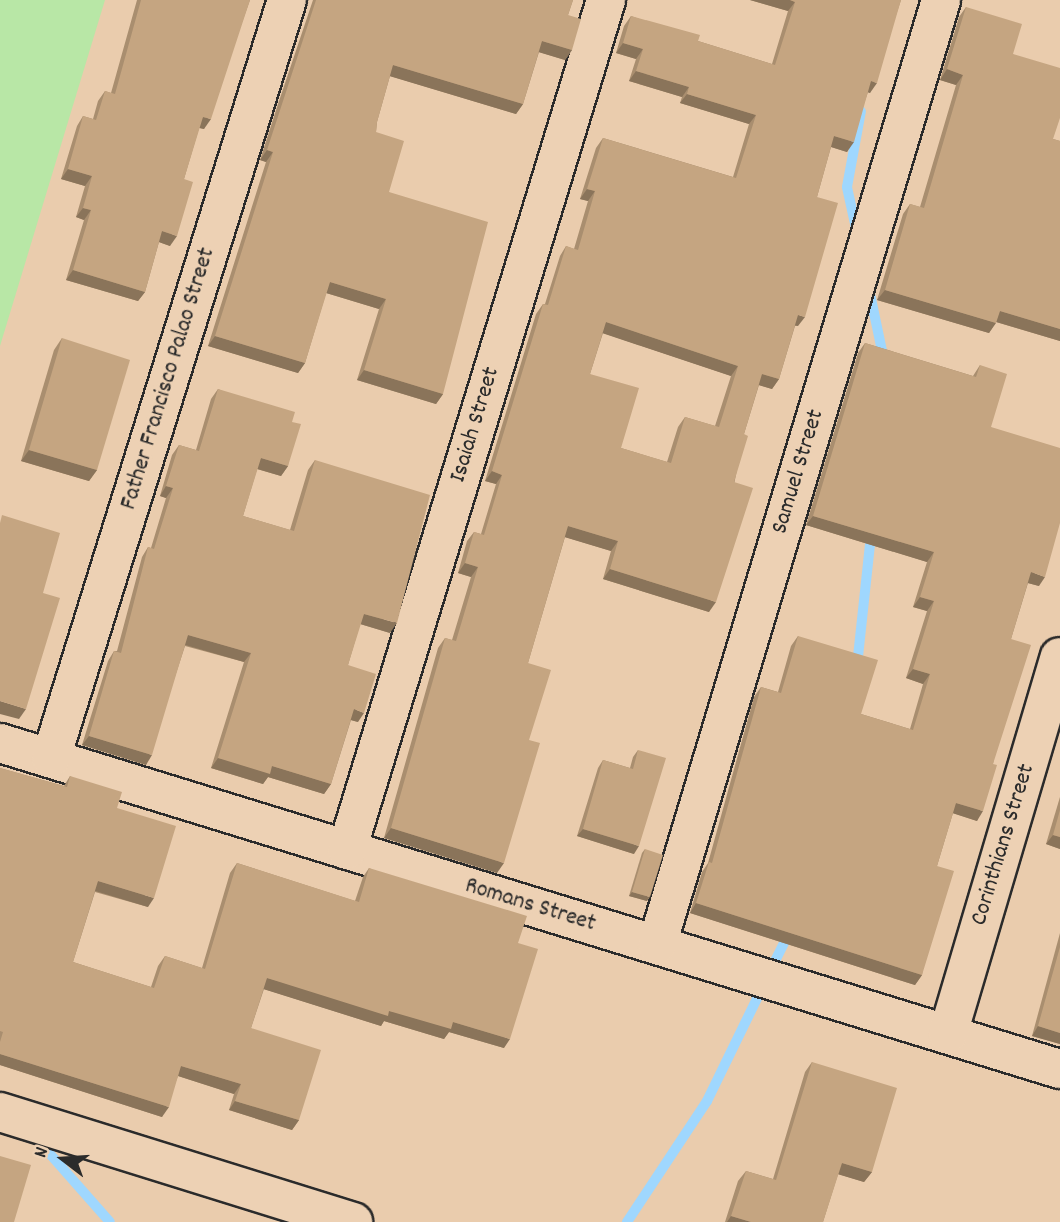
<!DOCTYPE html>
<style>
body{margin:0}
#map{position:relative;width:1060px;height:1222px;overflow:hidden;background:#eaccad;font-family:Dekko,sans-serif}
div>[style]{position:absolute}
.green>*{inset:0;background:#b8e7a6}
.stream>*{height:10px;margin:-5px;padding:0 5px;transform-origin:5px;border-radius:5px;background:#9fd7fe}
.roads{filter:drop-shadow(2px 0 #2b2b2b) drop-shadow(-2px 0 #2b2b2b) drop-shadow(0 2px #2b2b2b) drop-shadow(0 -2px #2b2b2b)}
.minor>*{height:38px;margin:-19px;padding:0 19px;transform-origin:19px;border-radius:19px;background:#edd1b4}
.wall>*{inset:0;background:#a98e6f}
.shaded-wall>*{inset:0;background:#8a745a}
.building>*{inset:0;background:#c5a581}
span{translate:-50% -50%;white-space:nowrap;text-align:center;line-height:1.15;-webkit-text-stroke:6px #edd1b4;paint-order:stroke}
.street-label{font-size:24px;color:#2b2b2b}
.north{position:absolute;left:28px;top:1124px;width:70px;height:70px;-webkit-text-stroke:5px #edd1b4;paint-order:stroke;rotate:287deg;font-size:19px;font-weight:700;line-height:28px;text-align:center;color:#2b2b2b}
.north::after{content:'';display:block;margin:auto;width:24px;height:32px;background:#2b2b2b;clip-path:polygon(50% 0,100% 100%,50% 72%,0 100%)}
</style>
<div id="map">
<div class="green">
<i style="clip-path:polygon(0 0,105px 0,0 346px)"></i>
</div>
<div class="stream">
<i style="left:857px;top:233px;width:47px;rotate:-102.3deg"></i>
<i style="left:847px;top:187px;width:77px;rotate:-79.6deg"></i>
<i style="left:869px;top:289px;width:73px;rotate:78.1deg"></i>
<i style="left:857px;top:666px;width:132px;rotate:-83.9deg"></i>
<i style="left:769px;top:973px;width:45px;rotate:-63.4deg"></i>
<i style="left:35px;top:1137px;width:113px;rotate:48.6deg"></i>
<i style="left:627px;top:1222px;width:145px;rotate:-56.5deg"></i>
<i style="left:707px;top:1101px;width:128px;rotate:-64deg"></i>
</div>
<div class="roads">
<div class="minor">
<i style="left:0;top:743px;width:1109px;rotate:17.1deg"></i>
<i style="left:51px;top:758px;width:794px;rotate:-72.71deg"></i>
<i style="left:347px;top:850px;width:889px;rotate:-73.05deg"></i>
<i style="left:657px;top:945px;width:987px;rotate:-73.27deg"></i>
<i style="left:948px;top:1034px;width:393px;rotate:-73.5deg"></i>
<i style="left:0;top:1112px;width:370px;rotate:17.3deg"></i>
</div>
</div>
<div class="wall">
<i style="clip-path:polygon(137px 0,250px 0,204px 129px,199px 128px,184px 179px,170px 246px,159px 242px,145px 292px,138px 301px,66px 280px,84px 220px,76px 217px,85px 186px,61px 179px,77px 126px,83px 116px,93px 119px,98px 101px,105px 91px,111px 93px)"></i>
<i style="clip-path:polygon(313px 0,573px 0,568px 15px,572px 50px,565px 60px,539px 52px,523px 104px,516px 114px,390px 76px,377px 122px,376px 132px,389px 192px,443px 394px,436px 404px,357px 380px,379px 309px,326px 293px,305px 363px,298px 373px,208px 346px,266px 162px,260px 160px,278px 104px)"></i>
<i style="clip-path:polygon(evenodd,750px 0,901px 0,870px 93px,868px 92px,847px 152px,831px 147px,817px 197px,798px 326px,795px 326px,779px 379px,772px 389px,759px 385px,744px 434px,709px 612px,603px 579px,611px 551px,565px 537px,528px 663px,529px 740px,497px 873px,384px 838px,438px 648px,445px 638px,452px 640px,471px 577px,458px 573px,467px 541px,474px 532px,481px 534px,496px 484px,485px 481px,536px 314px,543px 304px,545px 304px,560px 256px,566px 246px,574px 249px,588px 201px,580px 199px,596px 148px,603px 138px,733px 177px,749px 124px,680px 103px,682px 97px,629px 81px,636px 59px,616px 53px,624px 26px,631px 16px,698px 41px,772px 64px,788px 11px,750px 0,603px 333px,731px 376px,715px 426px,685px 417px,678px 427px,667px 462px,621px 448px,590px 374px,603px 333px)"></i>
<i style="clip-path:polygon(966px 7px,1013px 54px,1053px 139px,1060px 141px,1060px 341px,996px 322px,989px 333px,877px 300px,903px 214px,910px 204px,920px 207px,956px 85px,940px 80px,959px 17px)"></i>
<i style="clip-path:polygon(62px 338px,97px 470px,89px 481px,21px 461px,54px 350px)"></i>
<i style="clip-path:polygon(865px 343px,973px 376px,980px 365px,991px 427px,1039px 586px,1028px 583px,1011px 639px,993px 764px,977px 821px,953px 813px,937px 866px,922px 975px,915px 985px,690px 913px,702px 872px,708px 863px,754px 697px,761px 687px,778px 692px,791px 646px,798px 636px,861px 714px,910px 729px,923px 684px,906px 678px,927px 611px,913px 607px,927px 562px,806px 525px,858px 353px)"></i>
<i style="clip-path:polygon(218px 389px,292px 422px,288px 466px,281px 476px,257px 469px,243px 516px,290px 530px,308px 470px,315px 460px,390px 633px,360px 624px,348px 665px,358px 722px,351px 720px,331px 784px,324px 794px,268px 777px,263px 784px,211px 768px,244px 662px,185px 646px,146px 765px,82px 745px,108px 661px,114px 651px,117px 651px,142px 557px,148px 547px,151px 548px,166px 498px,160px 496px,172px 455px,179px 445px,196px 450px,211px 399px)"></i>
<i style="clip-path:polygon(638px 750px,634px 854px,577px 836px,598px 768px,603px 760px,630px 768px,633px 757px)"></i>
<i style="clip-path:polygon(0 768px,64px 786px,70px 776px,117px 808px,148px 907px,95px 892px,73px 962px,151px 987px,158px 966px,165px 956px,202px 968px,230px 873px,237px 863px,355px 901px,363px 877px,369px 868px,518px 943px,504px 1048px,449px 1032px,444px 1039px,384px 1021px,381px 1026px,264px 989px,251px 1028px,299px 1120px,292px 1130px,229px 1110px,234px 1094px,178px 1076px,162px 1117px,0 1065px)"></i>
<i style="clip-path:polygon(1060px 797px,1060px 849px,1046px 844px)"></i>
<i style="clip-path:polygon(645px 849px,647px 901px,629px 896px,642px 853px)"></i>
<i style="clip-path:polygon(1060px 933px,1060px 1044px,1032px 1036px)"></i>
<i style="clip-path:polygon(812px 1062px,872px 1172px,864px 1182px,838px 1174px,823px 1222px,725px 1222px,738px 1181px,746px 1171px,773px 1179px,805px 1072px)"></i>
</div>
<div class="shaded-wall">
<i style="clip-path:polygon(750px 0,790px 0,795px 2px,788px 11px)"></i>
<i style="clip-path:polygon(542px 41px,572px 50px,565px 60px,535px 51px)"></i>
<i style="clip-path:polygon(623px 43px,643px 49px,636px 59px,616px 53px)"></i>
<i style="clip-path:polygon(393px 65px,523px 104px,516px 114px,386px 75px)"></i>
<i style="clip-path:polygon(947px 69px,963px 75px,956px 85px,940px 80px)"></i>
<i style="clip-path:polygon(636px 71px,689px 87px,682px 97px,629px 81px)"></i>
<i style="clip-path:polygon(871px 81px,877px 83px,870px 93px,864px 91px)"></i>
<i style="clip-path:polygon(687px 94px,756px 115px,749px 124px,680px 103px)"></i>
<i style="clip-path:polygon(203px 117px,211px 119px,204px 129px,196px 127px)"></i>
<i style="clip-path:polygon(834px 136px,854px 142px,847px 152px,828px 146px)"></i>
<i style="clip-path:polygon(267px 150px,273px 152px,266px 162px,260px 160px)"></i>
<i style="clip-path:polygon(68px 169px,92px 176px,85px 186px,61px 179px)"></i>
<i style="clip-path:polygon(587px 189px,595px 191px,588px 201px,580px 199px)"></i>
<i style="clip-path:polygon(83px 208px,91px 210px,84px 220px,76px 217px)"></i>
<i style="clip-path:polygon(162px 231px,177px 236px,170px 246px,156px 241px)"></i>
<i style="clip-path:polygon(73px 270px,145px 292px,138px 301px,66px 280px)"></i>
<i style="clip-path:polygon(330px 282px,386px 299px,379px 309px,323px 292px)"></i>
<i style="clip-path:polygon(885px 290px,996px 323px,989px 333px,877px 300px)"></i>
<i style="clip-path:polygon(1000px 311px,1060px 329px,1060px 341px,993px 321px)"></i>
<i style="clip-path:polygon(798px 315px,805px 317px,798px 326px,791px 324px)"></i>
<i style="clip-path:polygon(606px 322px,738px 366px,731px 376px,599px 332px)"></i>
<i style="clip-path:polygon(215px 336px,305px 363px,298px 373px,208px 346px)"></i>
<i style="clip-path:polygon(364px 370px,443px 394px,436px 404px,357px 380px)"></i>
<i style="clip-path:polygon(762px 374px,779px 379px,772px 389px,755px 384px)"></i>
<i style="clip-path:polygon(29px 450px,97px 470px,89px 481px,21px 461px)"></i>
<i style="clip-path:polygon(261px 458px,288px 466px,281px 476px,254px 468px)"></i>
<i style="clip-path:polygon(492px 471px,502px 475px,496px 484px,485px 481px)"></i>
<i style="clip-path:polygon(166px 486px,173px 488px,166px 498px,160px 496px)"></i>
<i style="clip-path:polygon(813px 516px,934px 552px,927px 562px,806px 525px)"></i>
<i style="clip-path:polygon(568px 526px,618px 541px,611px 551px,561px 536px)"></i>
<i style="clip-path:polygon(465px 563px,478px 567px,471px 577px,458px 573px)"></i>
<i style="clip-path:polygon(610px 569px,716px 602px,709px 612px,603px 579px)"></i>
<i style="clip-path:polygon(1031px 572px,1045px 577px,1039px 586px,1024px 582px)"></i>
<i style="clip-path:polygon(920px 597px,934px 601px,927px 611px,913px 607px)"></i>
<i style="clip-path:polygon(364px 614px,397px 623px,390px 633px,357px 623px)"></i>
<i style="clip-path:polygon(188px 635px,251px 653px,244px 662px,182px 644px)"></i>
<i style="clip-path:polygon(913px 669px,930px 674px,923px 684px,906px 678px)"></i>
<i style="clip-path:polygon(0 701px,26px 709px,19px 719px,0 714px)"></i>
<i style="clip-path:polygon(354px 709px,364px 713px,358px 722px,347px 719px)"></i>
<i style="clip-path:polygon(89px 736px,152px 755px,146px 765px,82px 745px)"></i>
<i style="clip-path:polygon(218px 758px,272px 766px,331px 784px,324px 794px,268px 777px,263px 784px,211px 768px)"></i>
<i style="clip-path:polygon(956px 803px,983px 811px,977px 821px,949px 812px)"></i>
<i style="clip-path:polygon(391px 828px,504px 863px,497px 873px,384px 838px)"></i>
<i style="clip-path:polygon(583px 829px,639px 846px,634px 854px,577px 836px)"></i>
<i style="clip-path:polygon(1053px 835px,1060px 837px,1060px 849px,1046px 844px)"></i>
<i style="clip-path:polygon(98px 881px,154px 898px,148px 907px,92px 890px)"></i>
<i style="clip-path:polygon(632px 892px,650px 897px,647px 901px,629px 896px)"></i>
<i style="clip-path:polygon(696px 903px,922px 975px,915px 985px,690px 913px)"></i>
<i style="clip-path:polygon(267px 978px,389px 1011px,453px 1022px,510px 1039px,504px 1048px,449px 1032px,444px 1039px,384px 1021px,381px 1026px,260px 988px)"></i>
<i style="clip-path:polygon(1038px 1026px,1060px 1033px,1060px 1044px,1032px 1036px)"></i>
<i style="clip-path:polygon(0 1054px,169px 1107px,162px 1117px,0 1065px)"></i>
<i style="clip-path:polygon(181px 1066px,241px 1084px,234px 1094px,175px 1075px)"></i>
<i style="clip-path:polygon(235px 1101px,299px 1120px,292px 1130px,229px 1110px)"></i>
<i style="clip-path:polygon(842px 1163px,872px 1172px,864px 1182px,834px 1173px)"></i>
<i style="clip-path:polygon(731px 1216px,751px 1222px,727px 1222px)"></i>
</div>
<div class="building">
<i style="clip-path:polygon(141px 0,250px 0,211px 119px,203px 117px,184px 179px,193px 182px,177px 236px,162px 231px,145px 292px,73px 270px,91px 210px,83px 208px,92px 176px,68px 169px,83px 116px,96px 120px,105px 91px,115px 94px)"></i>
<i style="clip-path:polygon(316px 0,573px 0,568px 15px,581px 19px,572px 50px,542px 41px,523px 104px,393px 65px,377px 122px,376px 132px,404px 141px,389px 192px,488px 222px,443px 394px,364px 370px,386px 299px,330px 282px,305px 363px,215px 336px,273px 152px,267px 150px)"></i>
<i style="clip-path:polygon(evenodd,790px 0,901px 0,877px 83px,871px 81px,854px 142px,834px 136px,817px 197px,838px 203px,805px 317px,798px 315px,779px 379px,762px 374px,744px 434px,748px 436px,734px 482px,753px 488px,716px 602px,610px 569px,618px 541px,568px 526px,528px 663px,551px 670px,529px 740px,540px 743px,504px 863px,391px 828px,445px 638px,456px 641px,478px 567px,465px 563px,474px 532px,484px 535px,502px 475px,492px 471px,543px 304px,548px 305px,566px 246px,578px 250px,595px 191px,587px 189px,603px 138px,736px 178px,756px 115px,687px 94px,689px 87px,636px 71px,643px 49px,623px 43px,631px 16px,700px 35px,698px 41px,775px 65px,795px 2px,790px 0,606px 322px,738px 366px,719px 427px,685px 417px,671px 463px,621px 448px,639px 388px,590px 374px,606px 322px)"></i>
<i style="clip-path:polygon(966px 7px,1022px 24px,1013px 54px,1060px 68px,1060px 118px,1053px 139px,1060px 141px,1060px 329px,1000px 311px,996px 323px,885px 290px,910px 204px,924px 208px,963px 75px,947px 69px)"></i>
<i style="clip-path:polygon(62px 338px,130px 360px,97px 470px,29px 450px)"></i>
<i style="clip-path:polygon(865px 343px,976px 377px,980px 365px,1007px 374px,991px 427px,1060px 448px,1060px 523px,1045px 577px,1031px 572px,1011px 639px,1031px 645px,993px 764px,997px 765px,983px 811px,956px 803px,937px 866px,954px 871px,922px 975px,696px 903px,709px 862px,712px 863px,761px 687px,781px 693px,798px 636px,878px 660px,861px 714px,913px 730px,930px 674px,913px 669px,934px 601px,920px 597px,934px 552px,813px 516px)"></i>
<i style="clip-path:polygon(218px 389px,295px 412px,292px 422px,301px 424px,288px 466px,261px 458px,243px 516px,294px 531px,315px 460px,430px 495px,397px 623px,364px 614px,348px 665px,376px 674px,364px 713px,354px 709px,331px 784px,272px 766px,270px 774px,218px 758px,251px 653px,188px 635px,152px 755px,89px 736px,114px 651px,121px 653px,148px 547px,154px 549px,173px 488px,166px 486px,179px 445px,199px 451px)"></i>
<i style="clip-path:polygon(2px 515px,60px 533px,43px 593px,60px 598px,26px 709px,0 701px,0 523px)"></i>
<i style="clip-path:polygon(638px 750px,666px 758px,639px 846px,583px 829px,603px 760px,633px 769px)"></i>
<i style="clip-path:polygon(0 768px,67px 787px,70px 776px,122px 792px,117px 808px,176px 826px,154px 898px,98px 881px,73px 962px,154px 988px,165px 956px,205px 969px,237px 863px,359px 902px,369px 868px,527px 916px,518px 943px,538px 949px,510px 1039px,453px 1022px,451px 1029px,389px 1011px,388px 1016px,267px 978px,251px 1028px,321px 1050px,299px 1120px,235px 1101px,241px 1084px,181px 1066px,169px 1107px,0 1054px,0 1042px,3px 1032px,0 1031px)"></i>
<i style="clip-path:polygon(1060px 810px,1060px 837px,1053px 835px)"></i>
<i style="clip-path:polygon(645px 849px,663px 855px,650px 897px,632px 892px)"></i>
<i style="clip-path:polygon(1060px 947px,1060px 1033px,1038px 1026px)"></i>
<i style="clip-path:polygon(812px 1062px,897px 1088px,872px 1172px,842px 1163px,823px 1222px,751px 1222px,731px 1216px,746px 1171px,776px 1180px)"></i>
<i style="clip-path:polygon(0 1156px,31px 1165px,14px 1222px,0 1222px)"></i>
</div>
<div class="street-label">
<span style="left:169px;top:379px;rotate:-73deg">Father Francisco Palao Street</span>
<span style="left:476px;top:425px;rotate:-73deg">Isaiah Street</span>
<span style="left:799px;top:472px;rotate:-73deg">Samuel Street</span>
<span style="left:1004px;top:845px;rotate:-73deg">Corinthians Street</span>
<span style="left:530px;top:906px;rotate:17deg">Romans Street</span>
</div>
<div class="north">N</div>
</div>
